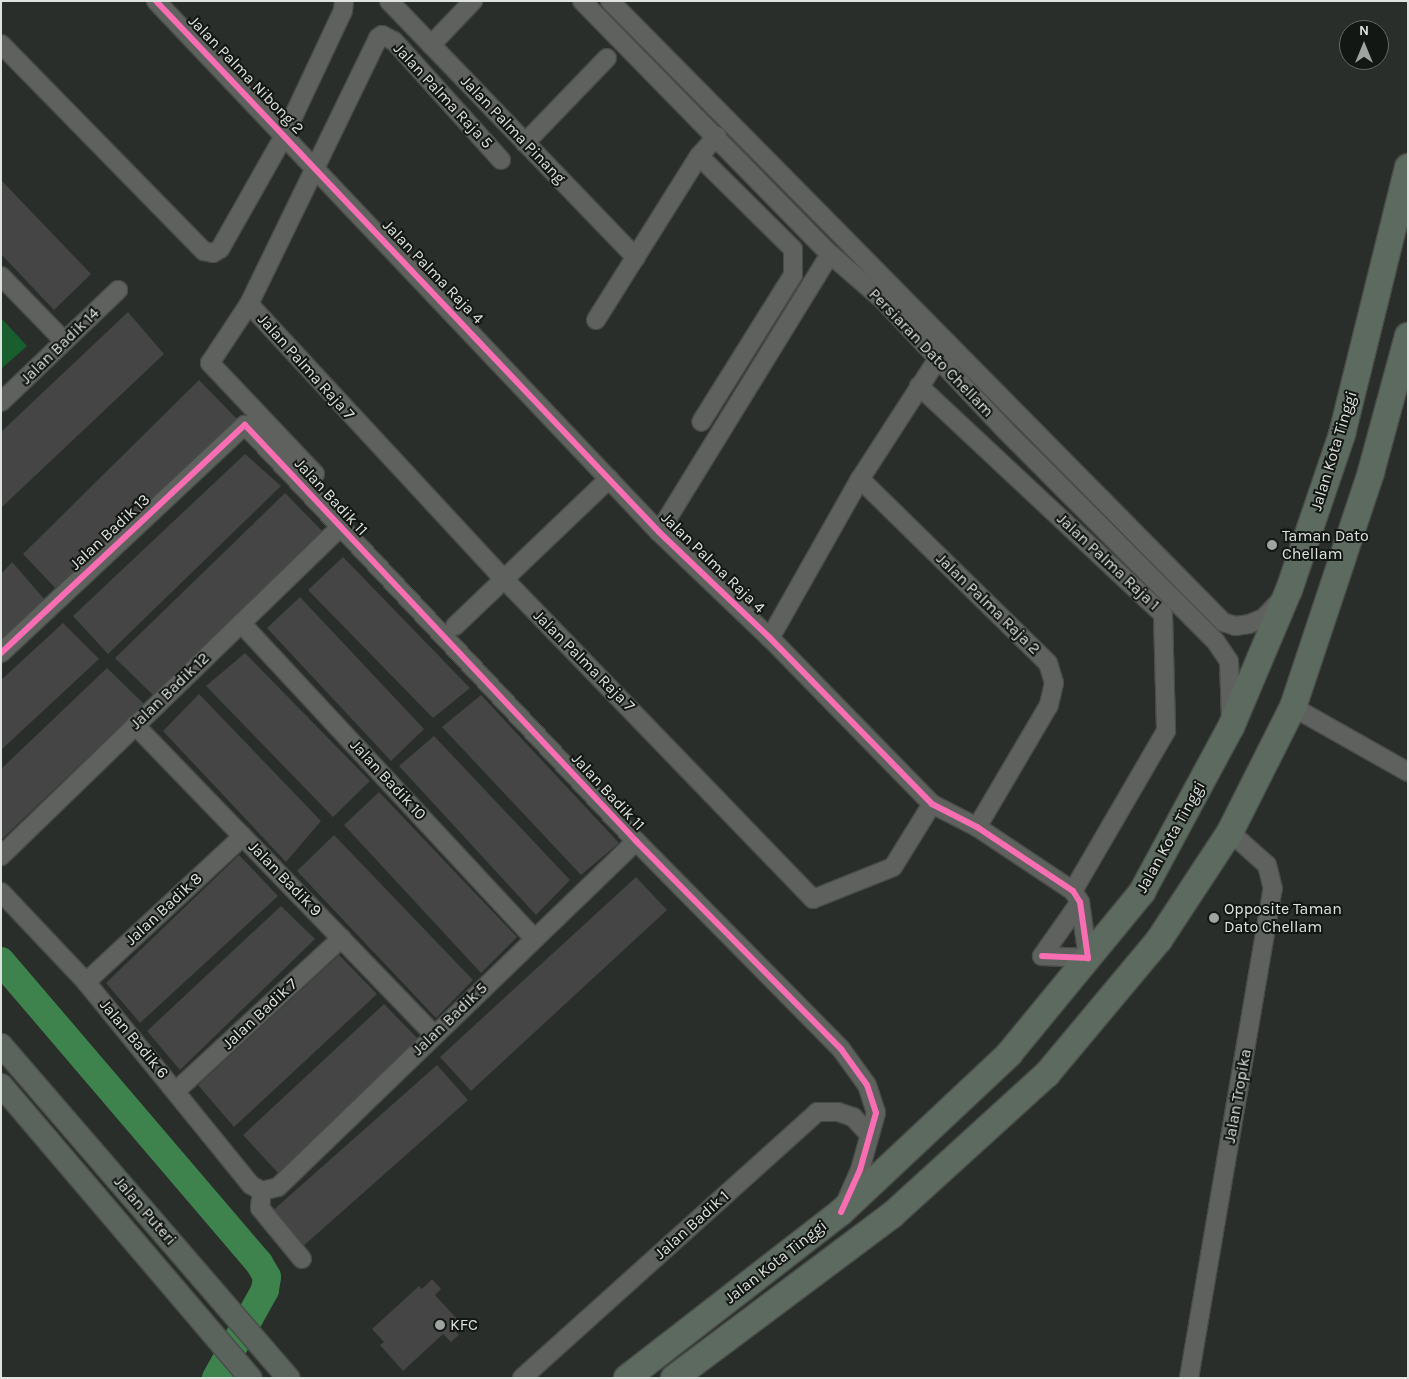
<!DOCTYPE html>
<style>
body{margin:0}
#map{position:relative;width:1409px;height:1379px;overflow:hidden;background:#292e2a;font-family:Karla,sans-serif}
div>[style]{position:absolute}
.green>*{inset:0;background:#195e2e}
.river>*{height:28px;margin:-14px;padding:0 14px;transform-origin:14px;border-radius:14px;background:#3e834d}
.building>*{inset:0;background:#444544}
.roads{filter:drop-shadow(1px 0 #484c48) drop-shadow(-1px 0 #484c48) drop-shadow(0 1px #484c48) drop-shadow(0 -1px #484c48)}
.minor>*{height:18px;margin:-9px;padding:0 9px;transform-origin:9px;border-radius:9px;background:#5f615f}
.major>*{height:22px;margin:-11px;padding:0 11px;transform-origin:11px;border-radius:11px;background:#5a645d}
.highway>*{height:26px;margin:-13px;padding:0 13px;transform-origin:13px;border-radius:13px;background:#5d6a60}
.cycleway>*{height:6px;margin:-3px;padding:0 3px;transform-origin:3px;border-radius:3px;background:#f96db3}
.dots>*{width:14px;height:14px;translate:-50% -50%;box-sizing:border-box;border:2px solid #131714;border-radius:50%}
span{translate:-50% -50%;white-space:nowrap;text-align:center;line-height:1.15;-webkit-text-stroke:4px #131714;paint-order:stroke}
.street-label{font-size:16px;color:#dfe3df}
.poi-label{font-size:16px;color:#dfe3df}
.left{translate:0 -50%;text-align:left}
.frame{position:absolute;inset:0;border:2px solid #dfe3df;pointer-events:none}
.north{position:absolute;left:1339px;top:20px;width:50px;height:50px;box-sizing:border-box;background:#131714;border:1px solid #656965;border-radius:50%;rotate:0deg;font-size:14px;font-weight:700;line-height:20px;text-align:center;color:#dfe3df}
.north::after{content:'';display:block;margin:auto;width:18px;height:22px;background:#9fa4a0;clip-path:polygon(50% 0,100% 100%,50% 72%,0 100%)}
</style>
<div id="map">
<div class="green">
<i style="clip-path:polygon(1px 318px,27px 346px,1px 369px)"></i>
</div>
<div class="river">
<i style="left:1px;top:961px;width:397px;rotate:49.5deg"></i>
<i style="left:259px;top:1263px;width:16px;rotate:60deg"></i>
<i style="left:267px;top:1277px;width:13px;rotate:99deg"></i>
<i style="left:265px;top:1290px;width:101px;rotate:119.1deg"></i>
</div>
<div class="building">
<i style="clip-path:polygon(1px 180px,91px 274px,54px 310px,1px 254px)"></i>
<i style="clip-path:polygon(128px 312px,164px 354px,1px 508px,1px 432px)"></i>
<i style="clip-path:polygon(199px 380px,238px 420px,58px 591px,23px 554px)"></i>
<i style="clip-path:polygon(245px 454px,281px 486px,108px 654px,73px 616px)"></i>
<i style="clip-path:polygon(285px 493px,324px 533px,153px 695px,115px 658px)"></i>
<i style="clip-path:polygon(343px 557px,470px 688px,433px 718px,308px 590px)"></i>
<i style="clip-path:polygon(12px 562px,46px 601px,1px 643px,1px 574px)"></i>
<i style="clip-path:polygon(300px 597px,424px 729px,391px 761px,267px 628px)"></i>
<i style="clip-path:polygon(63px 623px,99px 659px,1px 750px,1px 680px)"></i>
<i style="clip-path:polygon(245px 653px,370px 781px,333px 817px,206px 686px)"></i>
<i style="clip-path:polygon(107px 668px,144px 704px,1px 840px,1px 769px)"></i>
<i style="clip-path:polygon(199px 694px,321px 821px,286px 862px,163px 731px)"></i>
<i style="clip-path:polygon(481px 695px,619px 843px,581px 875px,442px 727px)"></i>
<i style="clip-path:polygon(434px 736px,570px 880px,536px 915px,399px 766px)"></i>
<i style="clip-path:polygon(379px 792px,517px 937px,481px 973px,344px 825px)"></i>
<i style="clip-path:polygon(334px 835px,473px 980px,436px 1018px,297px 871px)"></i>
<i style="clip-path:polygon(239px 855px,278px 896px,140px 1023px,106px 983px)"></i>
<i style="clip-path:polygon(636px 877px,667px 910px,471px 1091px,440px 1057px)"></i>
<i style="clip-path:polygon(281px 906px,315px 939px,180px 1070px,147px 1031px)"></i>
<i style="clip-path:polygon(339px 955px,377px 994px,234px 1127px,198px 1085px)"></i>
<i style="clip-path:polygon(384px 1004px,419px 1040px,278px 1173px,243px 1135px)"></i>
<i style="clip-path:polygon(437px 1065px,468px 1100px,301px 1248px,270px 1213px)"></i>
<i style="clip-path:polygon(432px 1279px,441px 1289px,435px 1295px,458px 1320px,451px 1327px,459px 1335px,451px 1342px,443px 1334px,403px 1371px,380px 1345px,384px 1342px,372px 1329px,419px 1286px,422px 1289px)"></i>
</div>
<div class="roads">
<div class="minor">
<i style="left:156px;top:1px;width:731px;rotate:46.55deg"></i>
<i style="left:659px;top:532px;width:153px;rotate:43.7deg"></i>
<i style="left:770px;top:638px;width:232px;rotate:45.7deg"></i>
<i style="left:932px;top:804px;width:51px;rotate:27.1deg"></i>
<i style="left:977px;top:827px;width:115px;rotate:33.7deg"></i>
<i style="left:1073px;top:891px;width:13px;rotate:58deg"></i>
<i style="left:1080px;top:902px;width:57px;rotate:81.9deg"></i>
<i style="left:1088px;top:958px;width:46px;rotate:-177.5deg"></i>
<i style="left:389px;top:1px;width:356px;rotate:46.1deg"></i>
<i style="left:582px;top:1px;width:354px;rotate:45.6deg"></i>
<i style="left:830px;top:254px;width:70px;rotate:41deg"></i>
<i style="left:883px;top:300px;width:178px;rotate:46.8deg"></i>
<i style="left:1005px;top:430px;width:299px;rotate:45.1deg"></i>
<i style="left:1216px;top:642px;width:23px;rotate:56deg"></i>
<i style="left:1229px;top:661px;width:56px;rotate:88deg"></i>
<i style="left:610px;top:1px;width:873px;rotate:45.37deg"></i>
<i style="left:1223px;top:622px;width:13px;rotate:18deg"></i>
<i style="left:1235px;top:626px;width:14px;rotate:-8deg"></i>
<i style="left:1249px;top:624px;width:16px;rotate:-22deg"></i>
<i style="left:1264px;top:618px;width:22px;rotate:-47deg"></i>
<i style="left:1px;top:44px;width:290px;rotate:45.6deg"></i>
<i style="left:204px;top:251px;width:9px;rotate:13deg"></i>
<i style="left:213px;top:253px;width:8px;rotate:-30deg"></i>
<i style="left:220px;top:249px;width:132px;rotate:-60.5deg"></i>
<i style="left:285px;top:134px;width:136px;rotate:-64.8deg"></i>
<i style="left:343px;top:11px;width:10px;rotate:-84deg"></i>
<i style="left:431px;top:45px;width:61px;rotate:-46.3deg"></i>
<i style="left:525px;top:143px;width:118px;rotate:-46deg"></i>
<i style="left:699px;top:156px;width:132px;rotate:44.7deg"></i>
<i style="left:793px;top:249px;width:26px;rotate:90deg"></i>
<i style="left:793px;top:275px;width:173px;rotate:122deg"></i>
<i style="left:1px;top:276px;width:91px;rotate:45.9deg"></i>
<i style="left:249px;top:304px;width:375px;rotate:47.2deg"></i>
<i style="left:504px;top:579px;width:445px;rotate:46deg"></i>
<i style="left:813px;top:899px;width:86px;rotate:-21.8deg"></i>
<i style="left:893px;top:867px;width:74px;rotate:-58.2deg"></i>
<i style="left:596px;top:320px;width:194px;rotate:-57.9deg"></i>
<i style="left:699px;top:156px;width:27px;rotate:-48deg"></i>
<i style="left:919px;top:386px;width:334px;rotate:43.1deg"></i>
<i style="left:1163px;top:614px;width:117px;rotate:88.5deg"></i>
<i style="left:1166px;top:731px;width:185px;rotate:120.2deg"></i>
<i style="left:1px;top:402px;width:162px;rotate:-43.7deg"></i>
<i style="left:315px;top:474px;width:153px;rotate:-133.4deg"></i>
<i style="left:210px;top:363px;width:71px;rotate:-56.5deg"></i>
<i style="left:249px;top:304px;width:296px;rotate:-64.1deg"></i>
<i style="left:378px;top:38px;width:5px;rotate:-37deg"></i>
<i style="left:382px;top:35px;width:13px;rotate:27deg"></i>
<i style="left:394px;top:41px;width:160px;rotate:48deg"></i>
<i style="left:860px;top:479px;width:263px;rotate:44.4deg"></i>
<i style="left:1048px;top:663px;width:21px;rotate:73deg"></i>
<i style="left:1054px;top:683px;width:23px;rotate:103deg"></i>
<i style="left:1049px;top:705px;width:142px;rotate:120.5deg"></i>
<i style="left:659px;top:532px;width:326px;rotate:-58.4deg"></i>
<i style="left:241px;top:623px;width:430px;rotate:47.1deg"></i>
<i style="left:455px;top:626px;width:213px;rotate:-43.7deg"></i>
<i style="left:770px;top:638px;width:183px;rotate:-60.5deg"></i>
<i style="left:860px;top:479px;width:155px;rotate:-57.1deg"></i>
<i style="left:1px;top:653px;width:334px;rotate:-43.1deg"></i>
<i style="left:245px;top:425px;width:571px;rotate:46.77deg"></i>
<i style="left:636px;top:841px;width:292px;rotate:45.4deg"></i>
<i style="left:841px;top:1049px;width:44px;rotate:54.2deg"></i>
<i style="left:867px;top:1085px;width:29px;rotate:72deg"></i>
<i style="left:876px;top:1113px;width:59px;rotate:105.7deg"></i>
<i style="left:860px;top:1170px;width:36px;rotate:114deg"></i>
<i style="left:1293px;top:707px;width:132px;rotate:29.5deg"></i>
<i style="left:135px;top:725px;width:431px;rotate:46deg"></i>
<i style="left:1px;top:856px;width:472px;rotate:-44.1deg"></i>
<i style="left:1px;top:892px;width:124px;rotate:46.6deg"></i>
<i style="left:86px;top:982px;width:262px;rotate:50.9deg"></i>
<i style="left:251px;top:1185px;width:13px;rotate:29deg"></i>
<i style="left:1042px;top:956px;width:66px;rotate:-54.9deg"></i>
<i style="left:86px;top:982px;width:214px;rotate:-42.9deg"></i>
<i style="left:177px;top:1090px;width:224px;rotate:-42.7deg"></i>
<i style="left:262px;top:1191px;width:16px;rotate:-14deg"></i>
<i style="left:278px;top:1187px;width:498px;rotate:-44deg"></i>
<i style="left:262px;top:1191px;width:17px;rotate:97deg"></i>
<i style="left:260px;top:1208px;width:66px;rotate:50.5deg"></i>
<i style="left:522px;top:1378px;width:397px;rotate:-42deg"></i>
<i style="left:817px;top:1112px;width:21px"></i>
<i style="left:838px;top:1112px;width:16px;rotate:18deg"></i>
<i style="left:853px;top:1117px;width:22px;rotate:47deg"></i>
<i style="left:1189px;top:1378px;width:496px;rotate:-80.3deg"></i>
<i style="left:1273px;top:889px;width:25px;rotate:-104deg"></i>
<i style="left:1267px;top:865px;width:50px;rotate:-138.3deg"></i>
</div>
<div class="major">
<i style="left:1px;top:1045px;width:440px;rotate:49.2deg"></i>
<i style="left:1px;top:1085px;width:385px;rotate:49.6deg"></i>
</div>
<div class="highway">
<i style="left:627px;top:1378px;width:271px;rotate:-37.8deg"></i>
<i style="left:841px;top:1212px;width:231px;rotate:-43.2deg"></i>
<i style="left:1009px;top:1054px;width:210px;rotate:-50.6deg"></i>
<i style="left:1142px;top:892px;width:187px;rotate:-61.7deg"></i>
<i style="left:1231px;top:727px;width:149px;rotate:-67.1deg"></i>
<i style="left:1289px;top:590px;width:165px;rotate:-71.2deg"></i>
<i style="left:1342px;top:434px;width:275px;rotate:-76.1deg"></i>
<i style="left:674px;top:1378px;width:272px;rotate:-36.8deg"></i>
<i style="left:892px;top:1215px;width:210px;rotate:-42.3deg"></i>
<i style="left:1047px;top:1074px;width:175px;rotate:-50.1deg"></i>
<i style="left:1159px;top:940px;width:129px;rotate:-56.7deg"></i>
<i style="left:1230px;top:832px;width:140px;rotate:-63.3deg"></i>
<i style="left:1293px;top:707px;width:248px;rotate:-71.6deg"></i>
<i style="left:1371px;top:472px;width:141px;rotate:-74.8deg"></i>
</div>
</div>
<div class="cycleway">
<i style="left:156px;top:1px;width:731px;rotate:46.55deg"></i>
<i style="left:659px;top:532px;width:153px;rotate:43.7deg"></i>
<i style="left:770px;top:638px;width:232px;rotate:45.7deg"></i>
<i style="left:932px;top:804px;width:51px;rotate:27.1deg"></i>
<i style="left:977px;top:827px;width:115px;rotate:33.7deg"></i>
<i style="left:1073px;top:891px;width:13px;rotate:58deg"></i>
<i style="left:1080px;top:902px;width:57px;rotate:81.9deg"></i>
<i style="left:1088px;top:958px;width:46px;rotate:-177.5deg"></i>
<i style="left:1px;top:653px;width:334px;rotate:-43.1deg"></i>
<i style="left:245px;top:425px;width:571px;rotate:46.77deg"></i>
<i style="left:636px;top:841px;width:292px;rotate:45.4deg"></i>
<i style="left:841px;top:1049px;width:44px;rotate:54.2deg"></i>
<i style="left:867px;top:1085px;width:29px;rotate:72deg"></i>
<i style="left:876px;top:1113px;width:59px;rotate:105.7deg"></i>
<i style="left:860px;top:1170px;width:46px;rotate:114.3deg"></i>
</div>
<div class="dots">
<i style="left:1272px;top:545px;background:#9fa4a0"></i>
<i style="left:1214px;top:918px;background:#9fa4a0"></i>
<i style="left:440px;top:1325px;background:#9fa4a0"></i>
</div>
<div class="street-label">
<span style="left:246px;top:75px;rotate:46deg">Jalan Palma Nibong 2</span>
<span style="left:443px;top:96px;rotate:47deg">Jalan Palma Raja 5</span>
<span style="left:513px;top:130px;rotate:46deg">Jalan Palma Pinang</span>
<span style="left:433px;top:272px;rotate:46deg">Jalan Palma Raja 4</span>
<span style="left:60px;top:346px;rotate:-44deg">Jalan Badik 14</span>
<span style="left:931px;top:353px;rotate:46deg">Persiaran Dato Chellam</span>
<span style="left:306px;top:367px;rotate:48deg">Jalan Palma Raja 7</span>
<span style="left:1334px;top:451px;rotate:-73deg">Jalan Kota Tinggi</span>
<span style="left:331px;top:497px;rotate:47deg">Jalan Badik 11</span>
<span style="left:110px;top:532px;rotate:-43deg">Jalan Badik 13</span>
<span style="left:1108px;top:562px;rotate:43deg">Jalan Palma Raja 1</span>
<span style="left:713px;top:563px;rotate:44deg">Jalan Palma Raja 4</span>
<span style="left:988px;top:604px;rotate:44deg">Jalan Palma Raja 2</span>
<span style="left:584px;top:661px;rotate:45deg">Jalan Palma Raja 7</span>
<span style="left:170px;top:691px;rotate:-44deg">Jalan Badik 12</span>
<span style="left:388px;top:780px;rotate:47deg">Jalan Badik 10</span>
<span style="left:608px;top:792px;rotate:47deg">Jalan Badik 11</span>
<span style="left:1171px;top:837px;rotate:-61deg">Jalan Kota Tinggi</span>
<span style="left:285px;top:879px;rotate:46deg">Jalan Badik 9</span>
<span style="left:164px;top:909px;rotate:-43deg">Jalan Badik 8</span>
<span style="left:260px;top:1014px;rotate:-43deg">Jalan Badik 7</span>
<span style="left:450px;top:1019px;rotate:-44deg">Jalan Badik 5</span>
<span style="left:134px;top:1039px;rotate:50deg">Jalan Badik 6</span>
<span style="left:1238px;top:1096px;rotate:-80deg">Jalan Tropika</span>
<span style="left:145px;top:1211px;rotate:49deg">Jalan Puteri</span>
<span style="left:692px;top:1225px;rotate:-42deg">Jalan Badik 1</span>
<span style="left:776px;top:1262px;rotate:-38deg">Jalan Kota Tinggi</span>
</div>
<div class="poi-label">
<span class="left" style="left:1282px;top:545px">Taman Dato<br>Chellam</span>
<span class="left" style="left:1224px;top:918px">Opposite Taman<br>Dato Chellam</span>
<span class="left" style="left:450px;top:1325px">KFC</span>
</div>
<div class="frame"></div>
<div class="north">N</div>
</div>
